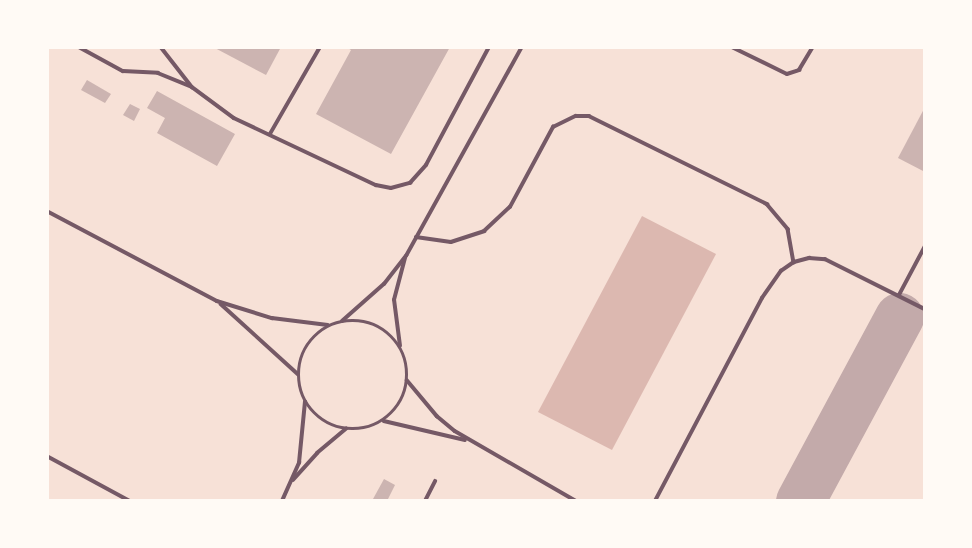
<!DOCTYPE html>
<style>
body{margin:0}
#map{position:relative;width:972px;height:548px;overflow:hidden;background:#f7e1d7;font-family:Lato,sans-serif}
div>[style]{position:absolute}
.water>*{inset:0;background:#dcb8b0}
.taxiway>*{height:49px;margin:-24.5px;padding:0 24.5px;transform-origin:24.5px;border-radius:24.5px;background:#c3aaaa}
.building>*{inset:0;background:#ccb4b1}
.service>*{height:3.5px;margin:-1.75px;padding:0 1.75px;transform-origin:1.75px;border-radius:1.75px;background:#755966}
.service>.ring{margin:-1.75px;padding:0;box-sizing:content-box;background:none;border:3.5px solid #755966;border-radius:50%}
span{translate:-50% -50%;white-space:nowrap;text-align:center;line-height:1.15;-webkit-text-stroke:5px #fffaf5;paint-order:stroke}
.frame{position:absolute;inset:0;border:49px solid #fffaf5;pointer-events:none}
</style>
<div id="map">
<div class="water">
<i style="clip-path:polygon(642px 216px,716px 254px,612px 450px,538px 412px)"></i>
</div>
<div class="taxiway">
<i style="left:800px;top:501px;width:209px;rotate:-61.7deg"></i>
</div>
<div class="building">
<i style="clip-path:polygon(213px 47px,281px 47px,266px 75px)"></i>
<i style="clip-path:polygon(346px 47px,450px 47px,391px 154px,316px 114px,351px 50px)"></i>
<i style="clip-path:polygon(87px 80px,111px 94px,105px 103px,81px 90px)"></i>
<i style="clip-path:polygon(157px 91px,235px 134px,217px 166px,157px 133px,165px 118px,147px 108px)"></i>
<i style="clip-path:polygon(130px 104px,140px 109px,134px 121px,123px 115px)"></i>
<i style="clip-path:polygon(925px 107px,925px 172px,898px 158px)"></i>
<i style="clip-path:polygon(384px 479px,395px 485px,387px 501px,376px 501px,373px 499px)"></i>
</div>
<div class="service">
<i style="left:79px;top:47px;width:50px;rotate:28.6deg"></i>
<i style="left:123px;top:71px;width:35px;rotate:3deg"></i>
<i style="left:158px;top:73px;width:35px;rotate:22deg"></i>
<i style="left:161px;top:47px;width:51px;rotate:52.2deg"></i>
<i style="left:192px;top:87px;width:52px;rotate:36.4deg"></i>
<i style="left:234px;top:118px;width:157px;rotate:25.3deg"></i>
<i style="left:376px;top:185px;width:15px;rotate:11deg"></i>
<i style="left:391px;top:188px;width:20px;rotate:-15deg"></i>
<i style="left:410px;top:183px;width:24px;rotate:-48deg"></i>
<i style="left:426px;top:165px;width:134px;rotate:-61.9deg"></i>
<i style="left:732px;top:47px;width:61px;rotate:26.1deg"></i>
<i style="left:787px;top:74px;width:13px;rotate:-18deg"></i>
<i style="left:799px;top:70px;width:27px;rotate:-59deg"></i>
<i style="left:270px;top:134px;width:100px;rotate:-60.1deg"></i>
<i style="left:47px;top:211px;width:192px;rotate:27.9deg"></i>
<i style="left:217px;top:301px;width:58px;rotate:17.2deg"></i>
<i style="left:272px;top:318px;width:56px;rotate:7.1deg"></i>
<i style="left:416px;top:237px;width:35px;rotate:8deg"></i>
<i style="left:451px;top:242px;width:35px;rotate:-18deg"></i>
<i style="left:484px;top:231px;width:35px;rotate:-43deg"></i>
<i style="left:510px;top:207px;width:91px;rotate:-61.7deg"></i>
<i style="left:553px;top:127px;width:25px;rotate:-26deg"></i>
<i style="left:576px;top:116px;width:13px"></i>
<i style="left:589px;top:116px;width:199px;rotate:26.3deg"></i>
<i style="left:767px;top:204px;width:33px;rotate:50deg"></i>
<i style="left:788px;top:229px;width:34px;rotate:80deg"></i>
<i style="left:899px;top:295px;width:55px;rotate:-62deg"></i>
<i style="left:221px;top:304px;width:104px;rotate:42.3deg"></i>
<i class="ring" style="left:299px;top:321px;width:104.5px;height:104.5px"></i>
<i style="left:342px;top:321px;width:56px;rotate:-41.4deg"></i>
<i style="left:384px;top:284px;width:36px;rotate:-52deg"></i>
<i style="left:406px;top:256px;width:239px;rotate:-61deg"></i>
<i style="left:400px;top:346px;width:46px;rotate:-97.4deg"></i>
<i style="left:394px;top:300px;width:43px;rotate:-75.3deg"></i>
<i style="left:407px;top:380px;width:47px;rotate:50.2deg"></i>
<i style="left:437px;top:416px;width:23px;rotate:40deg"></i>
<i style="left:455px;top:431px;width:140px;rotate:30deg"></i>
<i style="left:384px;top:421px;width:83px;rotate:13.2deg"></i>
<i style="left:47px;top:456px;width:94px;rotate:28.5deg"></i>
<i style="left:293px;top:480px;width:36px;rotate:-48deg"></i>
<i style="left:317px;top:453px;width:38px;rotate:-40deg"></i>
<i style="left:282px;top:501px;width:42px;rotate:-65.9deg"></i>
<i style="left:299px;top:463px;width:61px;rotate:-84.4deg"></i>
<i style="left:425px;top:501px;width:22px;rotate:-63deg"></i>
<i style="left:655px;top:501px;width:229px;rotate:-62.2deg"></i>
<i style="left:762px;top:298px;width:33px;rotate:-55deg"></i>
<i style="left:781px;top:271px;width:16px;rotate:-35deg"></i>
<i style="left:794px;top:262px;width:16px;rotate:-15deg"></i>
<i style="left:809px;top:258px;width:16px;rotate:4deg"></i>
<i style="left:825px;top:259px;width:112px;rotate:26.6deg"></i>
</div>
<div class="frame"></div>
</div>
